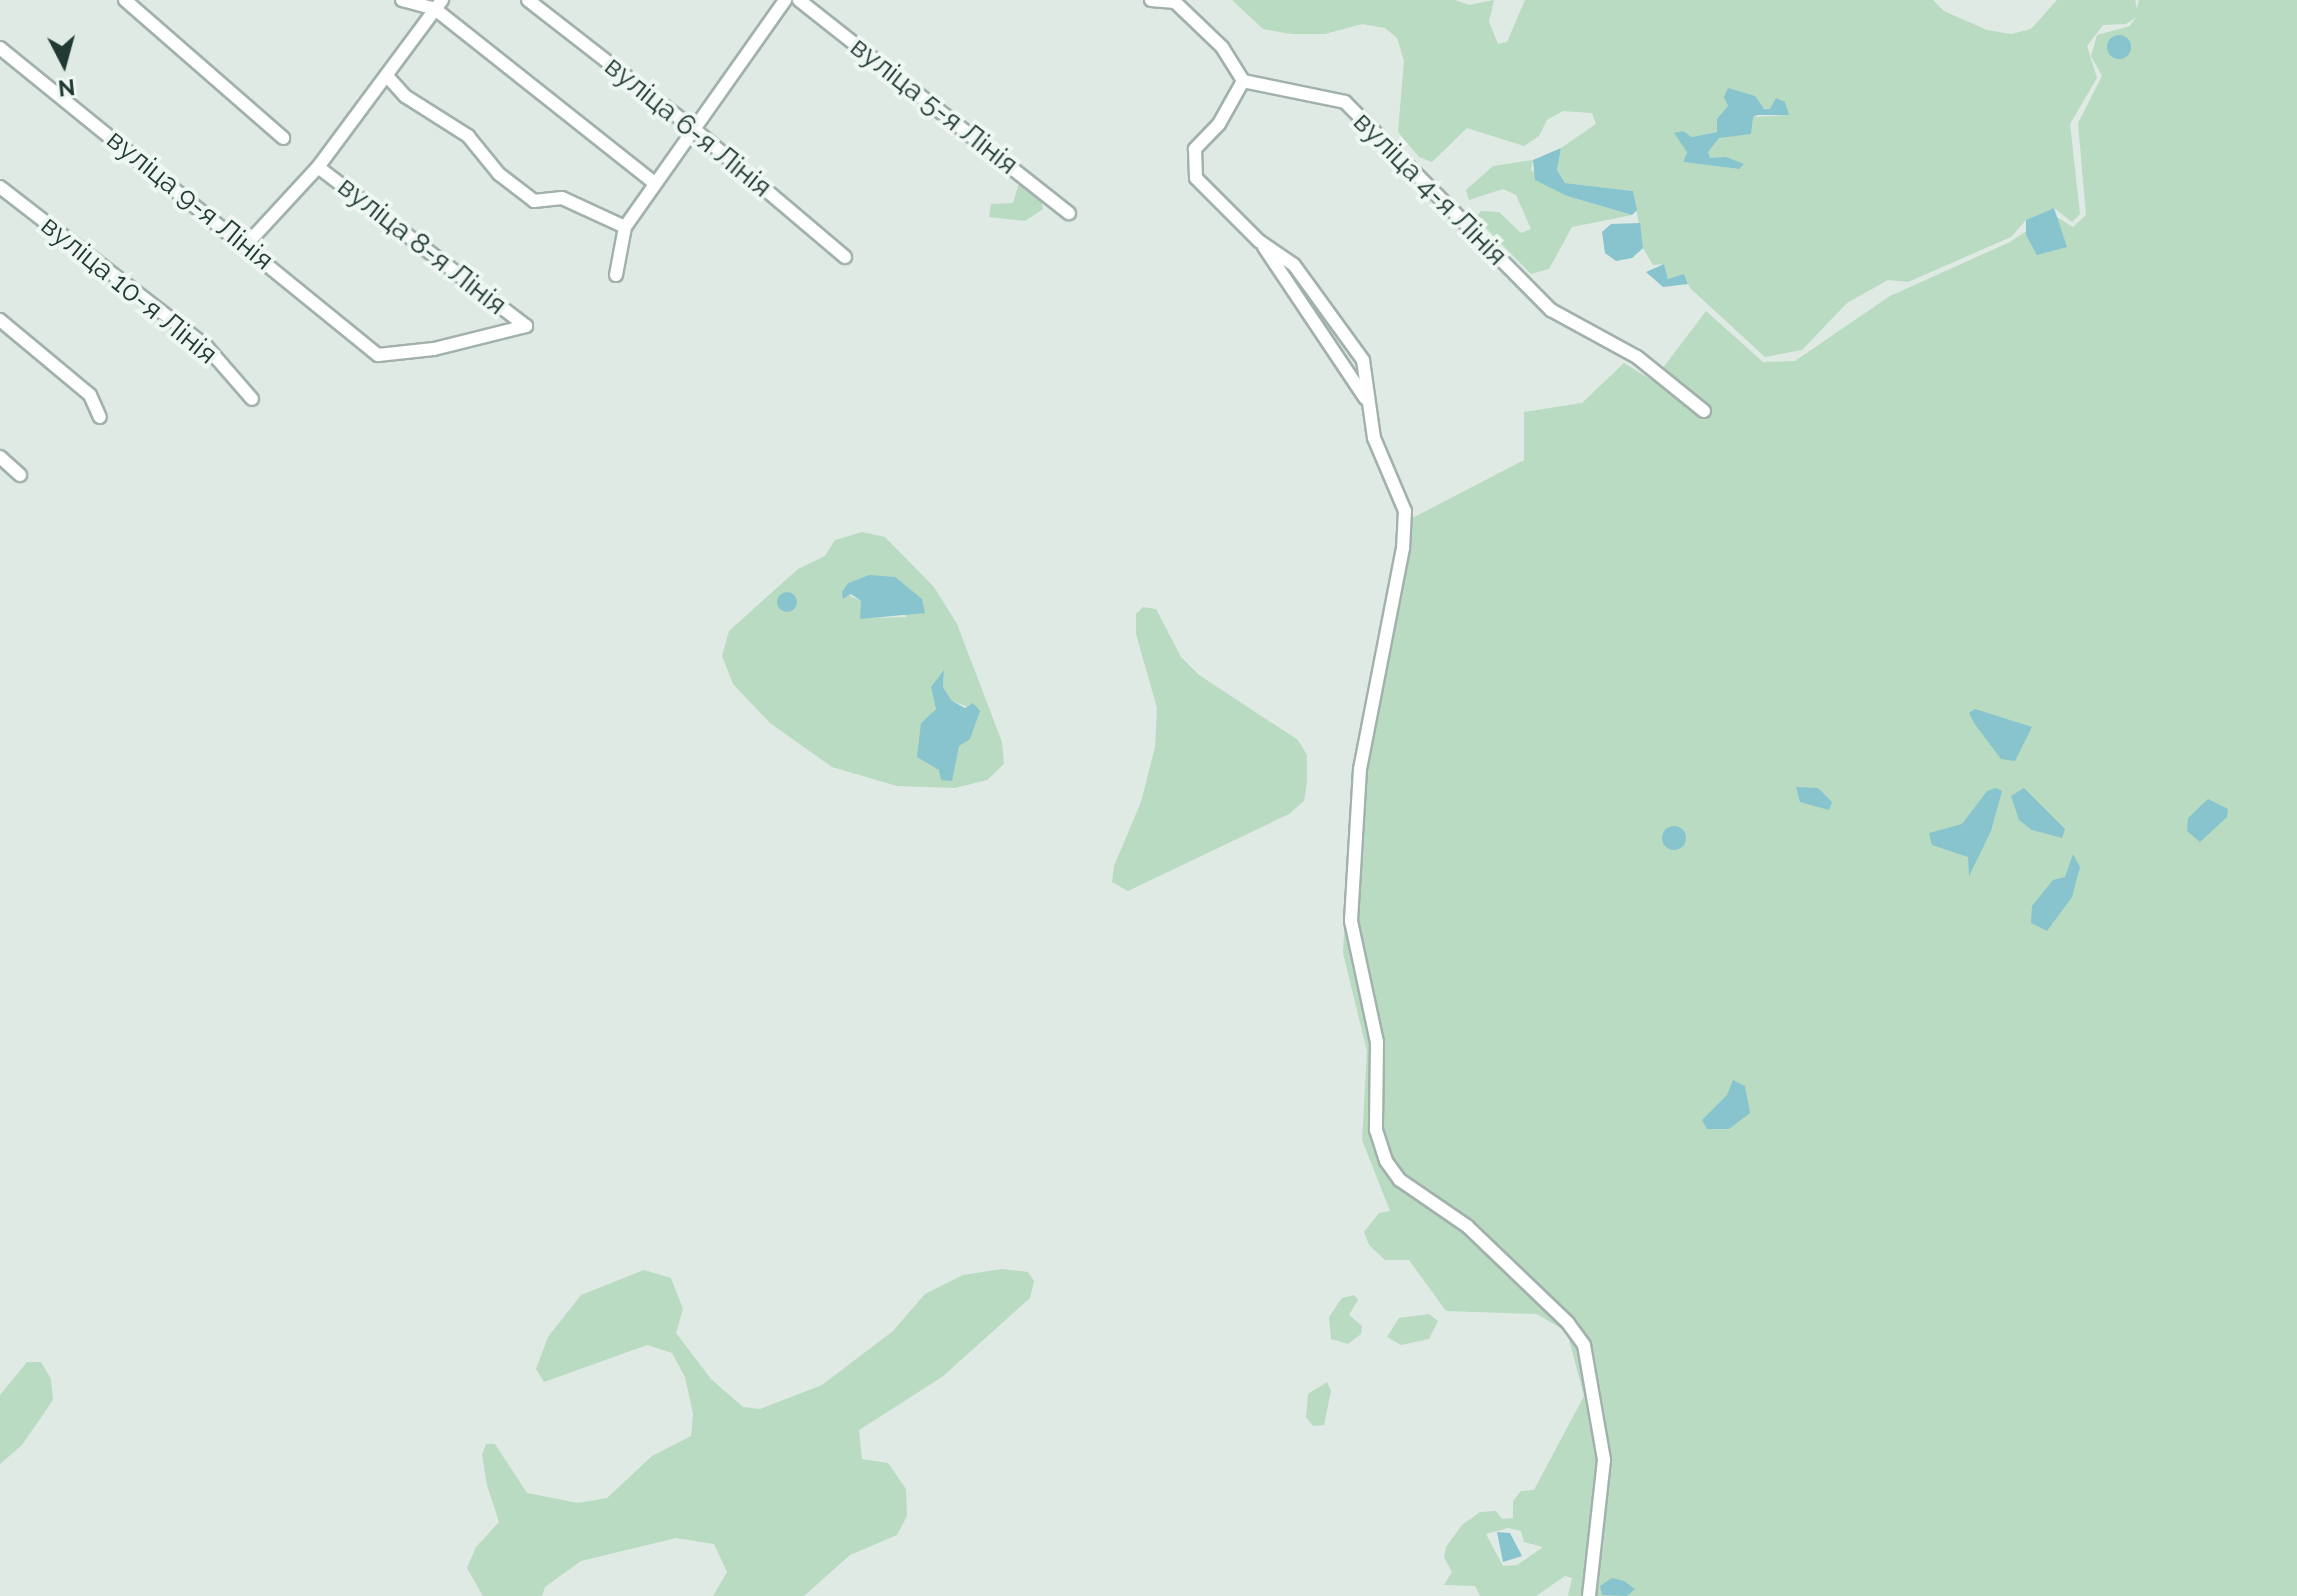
<!DOCTYPE html>
<meta charset="utf-8">
<style>
body{margin:0}
#map{position:relative;width:2297px;height:1596px;overflow:hidden;background:#dfeae5;font-family:Raleway,sans-serif}
div>[style]{position:absolute}
.green>*{inset:0;background:#b8dbc1}
.water>*{inset:0;background:#87c4ce}
.round{border-radius:50%}
.roads{filter:drop-shadow(2px 0 #a2b1ac) drop-shadow(-2px 0 #a2b1ac) drop-shadow(0 2px #a2b1ac) drop-shadow(0 -2px #a2b1ac)}
.street>*{height:12px;margin:-6px;padding:0 6px;transform-origin:6px;border-radius:6px;background:#fff}
span{translate:-50% -50%;white-space:nowrap;text-align:center;line-height:1.15;-webkit-text-stroke:8px #eff7f3;paint-order:stroke}
.street-label{font-size:28px;color:#203932}
.north{position:absolute;left:24px;top:24px;width:80px;height:80px;-webkit-text-stroke:6px #eff7f3;paint-order:stroke;rotate:174deg;font-size:22px;font-weight:700;line-height:32px;text-align:center;color:#203932}
.north::after{content:'';display:block;margin:auto;width:28px;height:36px;background:#203932;clip-path:polygon(50% 0,100% 100%,50% 72%,0 100%)}
</style>
<div id="map">
<div class="green">
<i style="clip-path:polygon(evenodd,1232px 0,1455px 0,1469px 5px,1494px 0,1489px 22px,1498px 44px,1507px 42px,1525px 0,1933px 0,1944px 11px,1987px 30px,2011px 34px,2031px 29px,2057px 0,2135px 0,2137px 9px,2139px 0,2297px 0,2297px 1596px,1568px 1596px,1572px 1578px,1565px 1576px,1536px 1596px,1480px 1596px,1475px 1586px,1444px 1585px,1452px 1572px,1444px 1557px,1446px 1547px,1462px 1525px,1480px 1512px,1496px 1511px,1502px 1519px,1513px 1518px,1513px 1501px,1521px 1491px,1534px 1490px,1584px 1396px,1567px 1332px,1537px 1314px,1446px 1311px,1409px 1260px,1385px 1260px,1369px 1245px,1364px 1232px,1379px 1213px,1390px 1211px,1362px 1140px,1367px 1051px,1343px 953px,1352px 788px,1399px 525px,1524px 460px,1524px 412px,1582px 403px,1624px 363px,1653px 381px,1706px 311px,1763px 362px,1795px 361px,1890px 296px,2010px 242px,2052px 214px,2073px 227px,2086px 215px,2078px 123px,2102px 76px,2091px 56px,2097px 35px,2130px 26px,2136px 17px,2126px 24px,2103px 25px,2087px 46px,2097px 78px,2070px 124px,2080px 214px,2072px 222px,2054px 208px,2026px 220px,2011px 237px,1908px 282px,1888px 280px,1847px 303px,1802px 350px,1765px 357px,1690px 288px,1684px 275px,1668px 279px,1664px 264px,1653px 265px,1643px 248px,1633px 191px,1565px 183px,1557px 170px,1561px 148px,1596px 124px,1592px 113px,1563px 111px,1547px 120px,1539px 136px,1524px 146px,1467px 128px,1432px 162px,1419px 157px,1398px 132px,1404px 61px,1397px 38px,1385px 28px,1362px 24px,1325px 34px,1291px 34px,1263px 29px,1232px 0,1785px 102px,1788px 115px,1752px 117px,1719px 137px,1708px 152px,1710px 159px,1739px 169px,1683px 162px,1687px 152px,1683px 131px,1692px 137px,1717px 132px,1729px 106px,1770px 109px,1785px 102px,1232px 0,1508px 1528px,1521px 1531px,1524px 1542px,1543px 1547px,1517px 1565px,1503px 1566px,1486px 1534px,1508px 1528px)"></i>
<i style="clip-path:polygon(1533px 160px,1531px 170px,1567px 196px,1632px 215px,1572px 227px,1549px 269px,1531px 274px,1476px 218px,1481px 211px,1499px 212px,1521px 233px,1531px 229px,1516px 195px,1503px 189px,1469px 200px,1466px 190px,1493px 166px)"></i>
<i style="clip-path:polygon(1019px 183px,1041px 198px,1043px 209px,1025px 221px,989px 217px,991px 204px,1013px 203px)"></i>
<i style="clip-path:polygon(evenodd,862px 532px,885px 537px,934px 587px,957px 624px,1002px 742px,1004px 764px,987px 780px,955px 788px,897px 786px,832px 767px,770px 723px,733px 684px,722px 656px,729px 631px,798px 569px,825px 556px,835px 540px,862px 532px,869px 575px,907px 617px,861px 618px,861px 601px,842px 592px,848px 583px,869px 575px,862px 532px,944px 671px,943px 687px,952px 701px,979px 711px,939px 770px,930px 762px,921px 723px,936px 709px,934px 693px,944px 671px)"></i>
<i style="clip-path:polygon(1143px 607px,1156px 609px,1181px 657px,1199px 675px,1298px 740px,1307px 755px,1307px 783px,1304px 801px,1289px 814px,1128px 891px,1112px 882px,1114px 866px,1141px 802px,1155px 747px,1157px 708px,1136px 634px,1136px 614px)"></i>
<i style="clip-path:polygon(1002px 1269px,1028px 1272px,1034px 1281px,1030px 1298px,942px 1377px,859px 1430px,862px 1459px,888px 1463px,906px 1489px,907px 1516px,897px 1535px,850px 1555px,804px 1596px,713px 1596px,727px 1572px,714px 1544px,676px 1538px,581px 1561px,545px 1587px,542px 1596px,483px 1596px,467px 1568px,476px 1547px,499px 1522px,487px 1485px,482px 1455px,486px 1444px,495px 1444px,527px 1493px,578px 1503px,607px 1498px,652px 1456px,691px 1436px,693px 1414px,685px 1377px,672px 1353px,647px 1345px,544px 1382px,536px 1369px,548px 1337px,581px 1295px,644px 1270px,671px 1278px,683px 1309px,676px 1333px,711px 1379px,743px 1407px,760px 1409px,822px 1385px,893px 1331px,925px 1294px,963px 1275px)"></i>
<i style="clip-path:polygon(1354px 1295px,1358px 1300px,1349px 1315px,1362px 1326px,1361px 1334px,1348px 1344px,1331px 1339px,1329px 1317px,1342px 1298px)"></i>
<i style="clip-path:polygon(1429px 1314px,1438px 1321px,1429px 1339px,1401px 1345px,1387px 1337px,1399px 1318px)"></i>
<i style="clip-path:polygon(27px 1362px,41px 1362px,51px 1379px,53px 1400px,22px 1445px,0 1464px,0 1395px)"></i>
<i style="clip-path:polygon(1327px 1382px,1331px 1391px,1324px 1425px,1313px 1426px,1306px 1417px,1308px 1394px)"></i>
</div>
<div class="water">
<i class="round" style="left:2107px;top:35px;width:24px;height:24px"></i>
<i style="clip-path:polygon(1728px 88px,1755px 96px,1764px 109px,1770px 109px,1776px 98px,1785px 102px,1789px 115px,1758px 115px,1753px 117px,1751px 134px,1719px 138px,1708px 152px,1710px 158px,1726px 157px,1744px 164px,1739px 169px,1683px 162px,1687px 152px,1674px 133px,1683px 131px,1692px 137px,1717px 132px,1717px 119px,1728px 106px,1724px 97px)"></i>
<i style="clip-path:polygon(1561px 148px,1557px 170px,1565px 183px,1633px 191px,1637px 210px,1632px 215px,1567px 196px,1535px 180px,1533px 160px)"></i>
<i style="clip-path:polygon(2054px 208px,2067px 247px,2037px 255px,2026px 235px,2026px 220px)"></i>
<i style="clip-path:polygon(1640px 223px,1643px 248px,1632px 258px,1616px 261px,1605px 253px,1602px 232px,1611px 224px)"></i>
<i style="clip-path:polygon(1664px 264px,1668px 279px,1684px 274px,1688px 284px,1663px 287px,1646px 272px)"></i>
<i style="clip-path:polygon(869px 575px,895px 577px,922px 599px,925px 613px,860px 619px,861px 601px,851px 594px,843px 599px,842px 592px,848px 583px)"></i>
<i class="round" style="left:777px;top:592px;width:20px;height:20px"></i>
<i style="clip-path:polygon(944px 670px,943px 687px,952px 701px,965px 708px,973px 703px,980px 711px,970px 739px,959px 746px,952px 781px,941px 780px,939px 770px,917px 757px,921px 723px,936px 709px,931px 687px)"></i>
<i style="clip-path:polygon(1975px 709px,2032px 727px,2015px 761px,2001px 759px,1974px 723px,1969px 713px)"></i>
<i style="clip-path:polygon(1796px 787px,1818px 788px,1832px 802px,1829px 810px,1800px 802px)"></i>
<i style="clip-path:polygon(1996px 788px,2002px 791px,1991px 831px,1969px 876px,1968px 857px,1932px 845px,1929px 833px,1962px 824px,1987px 791px)"></i>
<i style="clip-path:polygon(2024px 788px,2065px 829px,2062px 838px,2032px 830px,2019px 820px,2011px 796px)"></i>
<i style="clip-path:polygon(2208px 799px,2228px 809px,2227px 817px,2200px 842px,2187px 831px,2188px 818px)"></i>
<i class="round" style="left:1662px;top:826px;width:24px;height:24px"></i>
<i style="clip-path:polygon(2073px 854px,2080px 867px,2072px 897px,2047px 931px,2031px 923px,2032px 906px,2053px 880px,2065px 877px)"></i>
<i style="clip-path:polygon(1733px 1080px,1745px 1086px,1750px 1113px,1729px 1129px,1707px 1129px,1702px 1120px,1727px 1095px)"></i>
<i style="clip-path:polygon(1497px 1532px,1510px 1533px,1522px 1556px,1503px 1562px)"></i>
<i style="clip-path:polygon(1612px 1578px,1624px 1581px,1635px 1589px,1627px 1596px,1602px 1595px,1600px 1586px)"></i>
</div>
<div class="roads">
<div class="street">
<i style="left:125px;top:0;width:210px;rotate:41.1deg"></i>
<i style="left:402px;top:0;width:34px;rotate:15deg"></i>
<i style="left:435px;top:9px;width:278px;rotate:38.4deg"></i>
<i style="left:528px;top:0;width:210px;rotate:37.9deg"></i>
<i style="left:694px;top:129px;width:198px;rotate:40.3deg"></i>
<i style="left:799px;top:0;width:344px;rotate:38.3deg"></i>
<i style="left:1151px;top:0;width:24px;rotate:5deg"></i>
<i style="left:1175px;top:2px;width:65px;rotate:43.8deg"></i>
<i style="left:1222px;top:47px;width:40px;rotate:58deg"></i>
<i style="left:1243px;top:81px;width:104px;rotate:11.6deg"></i>
<i style="left:1345px;top:102px;width:293px;rotate:45.3deg"></i>
<i style="left:1551px;top:310px;width:98px;rotate:28.7deg"></i>
<i style="left:1637px;top:357px;width:86px;rotate:38.9deg"></i>
<i style="left:0;top:48px;width:487px;rotate:39.1deg"></i>
<i style="left:378px;top:355px;width:56px;rotate:-6.1deg"></i>
<i style="left:434px;top:349px;width:95px;rotate:-14deg"></i>
<i style="left:387px;top:76px;width:27px;rotate:48deg"></i>
<i style="left:405px;top:96px;width:75px;rotate:32.4deg"></i>
<i style="left:468px;top:136px;width:49px;rotate:50.8deg"></i>
<i style="left:499px;top:174px;width:44px;rotate:37.6deg"></i>
<i style="left:534px;top:201px;width:28px;rotate:-6deg"></i>
<i style="left:562px;top:198px;width:69px;rotate:24.7deg"></i>
<i style="left:1243px;top:81px;width:49px;rotate:119.2deg"></i>
<i style="left:1219px;top:124px;width:35px;rotate:134deg"></i>
<i style="left:1195px;top:149px;width:29px;rotate:88deg"></i>
<i style="left:1196px;top:178px;width:89px;rotate:45deg"></i>
<i style="left:1259px;top:241px;width:42px;rotate:34.4deg"></i>
<i style="left:1294px;top:265px;width:117px;rotate:54deg"></i>
<i style="left:1363px;top:360px;width:79px;rotate:82deg"></i>
<i style="left:1374px;top:438px;width:79px;rotate:67deg"></i>
<i style="left:1405px;top:511px;width:37px;rotate:93deg"></i>
<i style="left:1403px;top:548px;width:225px;rotate:101deg"></i>
<i style="left:1360px;top:769px;width:152px;rotate:93.4deg"></i>
<i style="left:1351px;top:921px;width:124px;rotate:77.9deg"></i>
<i style="left:1377px;top:1042px;width:88px;rotate:90.7deg"></i>
<i style="left:1376px;top:1130px;width:33px;rotate:72deg"></i>
<i style="left:1386px;top:1161px;width:24px;rotate:54deg"></i>
<i style="left:1400px;top:1180px;width:81px;rotate:34.5deg"></i>
<i style="left:1467px;top:1226px;width:140px;rotate:43.8deg"></i>
<i style="left:1568px;top:1323px;width:27px;rotate:54deg"></i>
<i style="left:1584px;top:1345px;width:117px;rotate:80.1deg"></i>
<i style="left:1604px;top:1460px;width:137px;rotate:96.3deg"></i>
<i style="left:318px;top:167px;width:262px;rotate:37.4deg"></i>
<i style="left:0;top:187px;width:260px;rotate:37.7deg"></i>
<i style="left:206px;top:346px;width:70px;rotate:49deg"></i>
<i style="left:246px;top:245px;width:106px;rotate:-47.3deg"></i>
<i style="left:318px;top:167px;width:208px;rotate:-53.4deg"></i>
<i style="left:1264px;top:247px;width:182px;rotate:56.2deg"></i>
<i style="left:616px;top:275px;width:49px;rotate:-79.4deg"></i>
<i style="left:625px;top:227px;width:278px;rotate:-54.8deg"></i>
<i style="left:0;top:320px;width:117px;rotate:39.8deg"></i>
<i style="left:90px;top:395px;width:24px;rotate:66deg"></i>
<i style="left:0;top:457px;width:27px;rotate:42deg"></i>
</div>
</div>
<div class="street-label">
<span style="left:934px;top:106px;rotate:38deg">вуліца 5-я Лінія</span>
<span style="left:688px;top:127px;rotate:39deg">вуліца 6-я Лінія</span>
<span style="left:1430px;top:189px;rotate:45deg">вуліца 4-я Лінія</span>
<span style="left:190px;top:200px;rotate:39deg">вуліца 9-я Лінія</span>
<span style="left:422px;top:246px;rotate:38deg">вуліца 8-я Лінія</span>
<span style="left:129px;top:290px;rotate:39deg">вуліца 10-я Лінія</span>
</div>
<div class="north">N</div>
</div>
